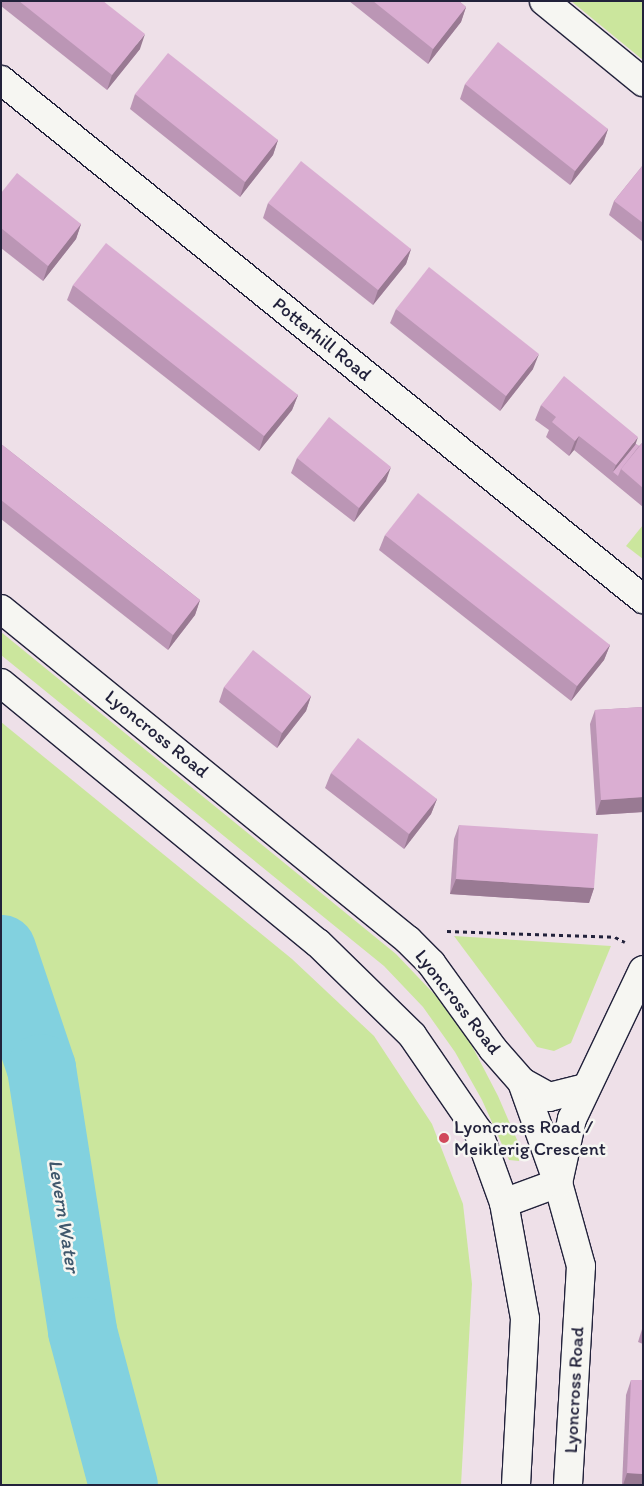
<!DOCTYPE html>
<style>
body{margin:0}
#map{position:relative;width:644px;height:1486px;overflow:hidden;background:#eee0e8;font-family:Itim,sans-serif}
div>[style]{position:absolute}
.green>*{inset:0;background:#cbe69d}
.river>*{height:69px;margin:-34.5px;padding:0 34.5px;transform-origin:34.5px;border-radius:34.5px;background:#82d1df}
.path>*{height:3px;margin-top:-1.5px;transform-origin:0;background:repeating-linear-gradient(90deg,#22223b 0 4px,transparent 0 8px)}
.roads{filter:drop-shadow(1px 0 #22223b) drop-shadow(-1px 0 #22223b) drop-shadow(0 1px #22223b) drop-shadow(0 -1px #22223b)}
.minor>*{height:28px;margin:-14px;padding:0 14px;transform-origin:14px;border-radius:14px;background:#f6f6f2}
.wall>*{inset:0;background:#bb96b5}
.shaded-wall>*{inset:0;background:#997a93}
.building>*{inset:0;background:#daaed2}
.dots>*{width:14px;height:14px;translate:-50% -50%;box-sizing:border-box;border:2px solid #f6f6f2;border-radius:50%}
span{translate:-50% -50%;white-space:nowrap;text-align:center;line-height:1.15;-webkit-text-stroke:5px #f6f6f2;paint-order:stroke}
.street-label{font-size:19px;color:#22223b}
.poi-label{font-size:19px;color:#22223b}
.left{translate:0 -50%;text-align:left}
.water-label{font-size:20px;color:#3f576c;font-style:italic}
.frame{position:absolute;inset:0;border:2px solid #22223b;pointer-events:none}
</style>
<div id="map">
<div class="green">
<i style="clip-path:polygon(571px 1px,643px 1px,643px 60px)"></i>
<i style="clip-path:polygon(643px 525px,643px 559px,626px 546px)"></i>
<i style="clip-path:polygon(1px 632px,396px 954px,437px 997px,471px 1044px,498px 1096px,521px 1149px,519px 1161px,509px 1160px,482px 1100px,455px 1052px,423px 1007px,384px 966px,1px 655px)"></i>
<i style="clip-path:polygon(1px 722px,292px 959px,374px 1036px,432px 1124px,463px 1204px,472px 1284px,461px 1485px,1px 1485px)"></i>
<i style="clip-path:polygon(454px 936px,611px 946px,571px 1043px,554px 1051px,537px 1047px)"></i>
</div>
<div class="river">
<i style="left:1px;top:949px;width:126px;rotate:71.4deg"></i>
<i style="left:41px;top:1068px;width:266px;rotate:81.1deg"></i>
<i style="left:82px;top:1331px;width:159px;rotate:75.1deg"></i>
</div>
<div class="path">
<i style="left:447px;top:931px;width:168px;rotate:2deg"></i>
<i style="left:615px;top:937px;width:11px;rotate:27deg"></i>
</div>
<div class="roads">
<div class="minor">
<i style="left:544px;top:1px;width:128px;rotate:39.3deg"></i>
<i style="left:1px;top:80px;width:826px;rotate:38.95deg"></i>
<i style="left:1px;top:609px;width:525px;rotate:39.12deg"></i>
<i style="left:408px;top:940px;width:33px;rotate:45deg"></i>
<i style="left:431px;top:963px;width:106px;rotate:54.2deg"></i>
<i style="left:493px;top:1049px;width:44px;rotate:48.7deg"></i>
<i style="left:522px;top:1082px;width:107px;rotate:70.4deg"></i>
<i style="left:558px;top:1183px;width:86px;rotate:74.5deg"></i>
<i style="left:581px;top:1266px;width:219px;rotate:93.4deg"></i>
<i style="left:1px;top:683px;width:410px;rotate:39.4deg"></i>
<i style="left:318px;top:943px;width:132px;rotate:44.4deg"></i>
<i style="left:412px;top:1035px;width:116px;rotate:55.5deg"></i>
<i style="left:478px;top:1131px;width:77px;rotate:70.1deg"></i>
<i style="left:504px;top:1203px;width:118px;rotate:79.7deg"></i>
<i style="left:525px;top:1319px;width:166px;rotate:93.1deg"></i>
<i style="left:522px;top:1082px;width:31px;rotate:29deg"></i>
<i style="left:549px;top:1097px;width:38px;rotate:-14deg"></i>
<i style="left:504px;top:1203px;width:58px;rotate:-20.3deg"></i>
<i style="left:558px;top:1183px;width:66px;rotate:-77.7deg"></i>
<i style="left:572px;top:1119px;width:165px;rotate:-64.5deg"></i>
</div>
</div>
<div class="wall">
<i style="clip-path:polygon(1px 1px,103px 1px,140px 49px,107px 90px,1px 6px)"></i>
<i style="clip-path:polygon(349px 1px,459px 1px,466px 7px,461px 22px,428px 64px)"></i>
<i style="clip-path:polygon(465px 84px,608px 129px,603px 144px,570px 185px,460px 99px)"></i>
<i style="clip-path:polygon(135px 94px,278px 140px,273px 155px,240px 197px,130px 109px)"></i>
<i style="clip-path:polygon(643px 165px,643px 242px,609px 215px,614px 201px)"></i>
<i style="clip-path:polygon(1px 193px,81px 224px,76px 239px,43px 281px,1px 248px)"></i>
<i style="clip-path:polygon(268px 203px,411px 249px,406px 264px,373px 305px,263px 218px)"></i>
<i style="clip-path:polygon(73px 285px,298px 395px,292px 410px,259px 451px,67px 300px)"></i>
<i style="clip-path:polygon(396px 309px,533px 369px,500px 411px,390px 323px)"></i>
<i style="clip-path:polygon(541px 405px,636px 444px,639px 446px,643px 442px,643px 507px,574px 450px,569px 456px,546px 437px,549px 430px,535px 420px)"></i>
<i style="clip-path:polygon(1px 444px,200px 600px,195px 615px,168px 650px,1px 519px)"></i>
<i style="clip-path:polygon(297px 458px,386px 481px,354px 522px,291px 473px)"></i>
<i style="clip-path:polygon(385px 535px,610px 645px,604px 660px,571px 701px,379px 550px)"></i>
<i style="clip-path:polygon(224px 687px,311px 696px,306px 711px,277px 748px,219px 702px)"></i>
<i style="clip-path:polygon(643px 707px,643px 812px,596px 815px,590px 724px,595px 710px)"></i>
<i style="clip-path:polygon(331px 773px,437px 799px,431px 814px,404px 849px,325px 788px)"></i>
<i style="clip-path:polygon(459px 825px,594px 888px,589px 903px,450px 894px,454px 839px)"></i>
<i style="clip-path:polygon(643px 1326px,643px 1344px,638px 1342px)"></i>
<i style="clip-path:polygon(631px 1380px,643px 1485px,622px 1485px,626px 1395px)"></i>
</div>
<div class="shaded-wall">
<i style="clip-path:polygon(466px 7px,461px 22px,428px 64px,433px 49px)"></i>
<i style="clip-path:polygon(145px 34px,140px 49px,107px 90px,112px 75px)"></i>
<i style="clip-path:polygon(608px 129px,603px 144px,570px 185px,575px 171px)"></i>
<i style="clip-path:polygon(278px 140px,273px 155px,240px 197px,245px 182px)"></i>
<i style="clip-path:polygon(81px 224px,76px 239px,43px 281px,48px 266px)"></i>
<i style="clip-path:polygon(411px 249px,406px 264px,373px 305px,378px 290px)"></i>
<i style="clip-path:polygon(539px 354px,533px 369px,500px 411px,506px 396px)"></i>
<i style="clip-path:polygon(298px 395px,292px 410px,259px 451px,264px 436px)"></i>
<i style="clip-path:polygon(579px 436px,574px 450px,569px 456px,575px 441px)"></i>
<i style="clip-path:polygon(638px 437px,633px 452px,613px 472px,616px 465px)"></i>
<i style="clip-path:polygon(391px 467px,386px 481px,354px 522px,359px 508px)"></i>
<i style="clip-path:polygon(200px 600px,195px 615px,168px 650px,173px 635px)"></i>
<i style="clip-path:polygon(610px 645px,604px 660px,571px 701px,577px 686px)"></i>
<i style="clip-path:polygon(311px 696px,306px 711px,277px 748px,282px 733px)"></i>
<i style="clip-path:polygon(643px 797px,643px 812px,596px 815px,601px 800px)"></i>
<i style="clip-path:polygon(437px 799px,431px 814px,404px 849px,409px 834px)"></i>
<i style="clip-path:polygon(456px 879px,594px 888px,589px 903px,450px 894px)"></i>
<i style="clip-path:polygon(627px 1473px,643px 1474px,643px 1485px,623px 1485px)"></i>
</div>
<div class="building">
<i style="clip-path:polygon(19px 1px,103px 1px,145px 34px,112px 75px)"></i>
<i style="clip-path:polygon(373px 1px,459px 1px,466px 7px,433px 49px)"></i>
<i style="clip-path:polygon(498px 42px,608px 129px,575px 171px,465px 84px)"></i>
<i style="clip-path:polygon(168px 53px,278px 140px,245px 182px,135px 94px)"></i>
<i style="clip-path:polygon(301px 161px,411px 249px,378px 290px,268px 203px)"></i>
<i style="clip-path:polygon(643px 165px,643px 223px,614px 201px)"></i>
<i style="clip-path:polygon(17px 173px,81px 224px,48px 266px,1px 228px,1px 193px)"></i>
<i style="clip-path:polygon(106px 243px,298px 395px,264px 436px,73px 285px)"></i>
<i style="clip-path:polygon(429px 267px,539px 354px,506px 396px,396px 309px)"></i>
<i style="clip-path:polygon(564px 376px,638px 437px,616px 465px,579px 436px,575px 441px,552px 422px,556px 417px,541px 405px)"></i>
<i style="clip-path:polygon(329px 417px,391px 467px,359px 508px,297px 458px)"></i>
<i style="clip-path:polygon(643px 442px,643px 488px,621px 469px)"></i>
<i style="clip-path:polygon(1px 444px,200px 600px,173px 635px,1px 500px)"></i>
<i style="clip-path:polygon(636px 444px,639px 446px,621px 469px,618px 476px,613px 472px)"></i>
<i style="clip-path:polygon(418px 493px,610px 645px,577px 686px,385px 535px)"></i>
<i style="clip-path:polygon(253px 650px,311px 696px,282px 733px,224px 687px)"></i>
<i style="clip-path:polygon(643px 707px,643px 797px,601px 800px,595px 710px)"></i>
<i style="clip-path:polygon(358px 738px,437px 799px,409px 834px,331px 773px)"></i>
<i style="clip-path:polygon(459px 825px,598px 834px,594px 888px,456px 879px)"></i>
<i style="clip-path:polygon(631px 1380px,643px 1380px,643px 1474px,627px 1473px)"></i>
</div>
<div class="dots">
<i style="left:444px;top:1138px;background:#d1495b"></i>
</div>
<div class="street-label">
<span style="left:322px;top:339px;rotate:39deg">Potterhill Road</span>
<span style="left:157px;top:734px;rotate:39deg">Lyoncross Road</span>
<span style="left:458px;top:1002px;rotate:52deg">Lyoncross Road</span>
<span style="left:574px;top:1390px;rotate:-87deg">Lyoncross Road</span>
</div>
<div class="poi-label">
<span class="left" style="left:454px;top:1138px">Lyoncross Road /<br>Meiklerig Crescent</span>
</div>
<div class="water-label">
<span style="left:64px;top:1216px;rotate:81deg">Levern Water</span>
</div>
<div class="frame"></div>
</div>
